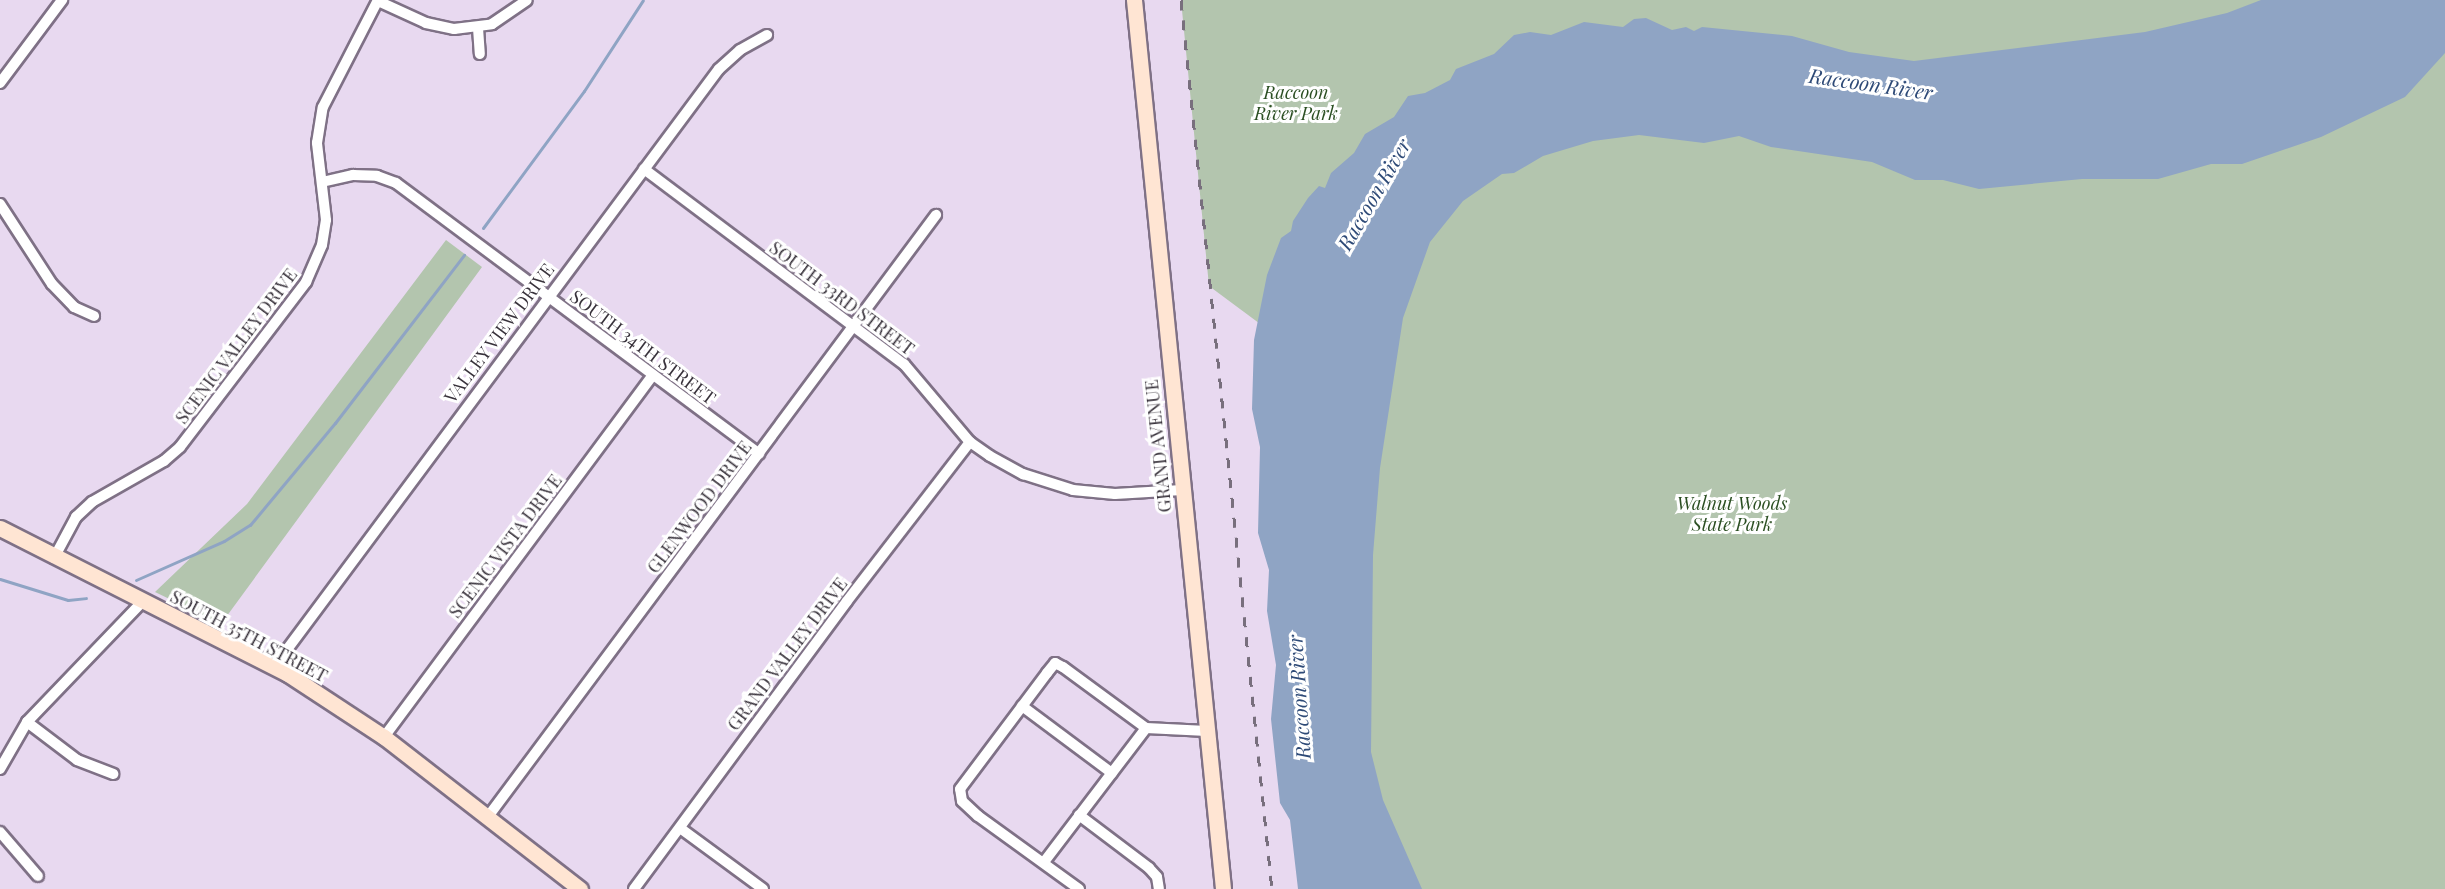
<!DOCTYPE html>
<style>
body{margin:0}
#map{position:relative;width:2445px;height:889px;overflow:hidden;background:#e8d9f0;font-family:"Playfair Display",serif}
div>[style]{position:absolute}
.green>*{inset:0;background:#b3c5ae}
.water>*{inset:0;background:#8fa4c4}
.stream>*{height:3px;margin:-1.5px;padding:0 1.5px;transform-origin:1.5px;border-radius:1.5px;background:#8fa4c4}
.roads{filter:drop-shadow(2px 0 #7f7186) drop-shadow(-2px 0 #7f7186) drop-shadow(0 2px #7f7186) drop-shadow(0 -2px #7f7186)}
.street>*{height:10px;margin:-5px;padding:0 5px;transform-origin:5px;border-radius:5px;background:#fff}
.secondary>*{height:15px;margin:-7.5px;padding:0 7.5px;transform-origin:7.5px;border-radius:7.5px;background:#ffe5d3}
.rail>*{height:3px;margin-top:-1.5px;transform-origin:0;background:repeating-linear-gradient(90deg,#786f7d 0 10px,transparent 0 20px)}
span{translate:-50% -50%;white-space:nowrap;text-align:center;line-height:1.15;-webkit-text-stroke:6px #fff;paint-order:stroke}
.park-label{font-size:18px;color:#2b4f22;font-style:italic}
.street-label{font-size:18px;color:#38323b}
.water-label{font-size:20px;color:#2e4a77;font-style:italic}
</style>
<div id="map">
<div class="green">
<i style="clip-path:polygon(1181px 0,2365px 0,2115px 93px,1637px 39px,1291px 347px,1209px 286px)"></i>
<i style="clip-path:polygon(2445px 20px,2445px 889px,1368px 889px,1365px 381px,1458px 177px,1526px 128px)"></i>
<i style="clip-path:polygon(446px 240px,482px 267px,221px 624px,155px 592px,247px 504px)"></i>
</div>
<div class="water">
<i style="clip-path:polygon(2261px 0,2445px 0,2445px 53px,2405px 97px,2321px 137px,2242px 164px,2211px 164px,2158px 179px,2082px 179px,1979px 189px,1943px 180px,1915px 180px,1872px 162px,1771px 147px,1739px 136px,1704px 143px,1639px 135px,1593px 141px,1543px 156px,1514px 173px,1502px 174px,1463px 201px,1430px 242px,1403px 318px,1380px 468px,1373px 555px,1371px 752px,1383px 800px,1422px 889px,1298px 889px,1290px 820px,1280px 803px,1271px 719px,1276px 665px,1267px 611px,1269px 570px,1258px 533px,1260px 447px,1252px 409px,1254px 340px,1267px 275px,1281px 238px,1291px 231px,1293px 221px,1308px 198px,1319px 186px,1325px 188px,1331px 173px,1354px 153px,1365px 134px,1394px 117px,1408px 96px,1425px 93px,1450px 80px,1456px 69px,1494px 54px,1514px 35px,1530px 32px,1551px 35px,1584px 22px,1623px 27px,1634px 19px,1646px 18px,1672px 30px,1686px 27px,1694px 31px,1702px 27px,1792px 36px,1849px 52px,1914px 61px,2145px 32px,2227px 13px)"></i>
</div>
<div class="stream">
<i style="left:483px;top:228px;width:170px;rotate:-53.6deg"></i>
<i style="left:584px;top:91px;width:108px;rotate:-57deg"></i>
<i style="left:0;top:579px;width:71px;rotate:17.2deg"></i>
<i style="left:68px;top:600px;width:18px;rotate:-6deg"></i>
<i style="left:136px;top:580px;width:96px;rotate:-23.9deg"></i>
<i style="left:224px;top:541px;width:31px;rotate:-32deg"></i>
<i style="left:250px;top:525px;width:133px;rotate:-50.2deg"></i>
<i style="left:335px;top:423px;width:212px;rotate:-52.5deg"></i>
</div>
<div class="roads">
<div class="street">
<i style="left:378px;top:1px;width:53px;rotate:24.6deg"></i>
<i style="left:426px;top:23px;width:29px;rotate:12deg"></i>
<i style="left:454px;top:29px;width:38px;rotate:-7deg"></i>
<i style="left:492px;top:24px;width:42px;rotate:-34.4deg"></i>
<i style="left:478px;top:28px;width:26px;rotate:86deg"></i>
<i style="left:0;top:83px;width:104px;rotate:-53.2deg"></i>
<i style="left:644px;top:169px;width:325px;rotate:36.9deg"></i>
<i style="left:904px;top:364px;width:102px;rotate:49.8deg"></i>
<i style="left:970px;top:442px;width:24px;rotate:35deg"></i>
<i style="left:990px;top:456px;width:38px;rotate:29deg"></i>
<i style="left:1023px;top:474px;width:52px;rotate:17.7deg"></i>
<i style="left:1073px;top:490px;width:42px;rotate:5.4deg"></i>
<i style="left:1115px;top:494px;width:67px;rotate:-3.4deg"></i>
<i style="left:322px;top:182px;width:32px;rotate:-13deg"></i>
<i style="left:353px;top:175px;width:24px;rotate:2deg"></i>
<i style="left:377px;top:176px;width:20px;rotate:20deg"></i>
<i style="left:396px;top:183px;width:453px;rotate:36.7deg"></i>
<i style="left:0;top:204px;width:95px;rotate:57deg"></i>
<i style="left:52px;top:284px;width:32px;rotate:46deg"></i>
<i style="left:74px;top:307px;width:22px;rotate:24deg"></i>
<i style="left:54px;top:558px;width:47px;rotate:-61.8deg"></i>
<i style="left:76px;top:517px;width:22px;rotate:-43deg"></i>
<i style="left:92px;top:502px;width:83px;rotate:-29.7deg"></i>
<i style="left:164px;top:461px;width:21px;rotate:-41deg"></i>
<i style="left:180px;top:447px;width:208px;rotate:-52.6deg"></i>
<i style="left:306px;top:282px;width:40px;rotate:-66.6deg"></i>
<i style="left:322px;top:245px;width:25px;rotate:-81deg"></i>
<i style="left:326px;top:220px;width:78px;rotate:-96.7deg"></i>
<i style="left:317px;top:143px;width:36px;rotate:-81deg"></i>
<i style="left:323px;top:107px;width:120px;rotate:-62.8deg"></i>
<i style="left:274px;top:667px;width:745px;rotate:-53.35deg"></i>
<i style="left:719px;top:69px;width:28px;rotate:-42deg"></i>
<i style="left:740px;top:50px;width:31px;rotate:-29deg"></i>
<i style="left:1022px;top:706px;width:112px;rotate:36.7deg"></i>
<i style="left:27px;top:722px;width:63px;rotate:37.2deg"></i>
<i style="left:77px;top:760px;width:39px;rotate:21deg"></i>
<i style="left:384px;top:737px;width:451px;rotate:-53.4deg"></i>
<i style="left:0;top:769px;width:54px;rotate:-60.1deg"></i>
<i style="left:27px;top:722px;width:166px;rotate:-46.2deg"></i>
<i style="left:1079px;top:815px;width:88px;rotate:37.1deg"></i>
<i style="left:1149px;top:868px;width:12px;rotate:48deg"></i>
<i style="left:1157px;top:877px;width:12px;rotate:81deg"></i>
<i style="left:487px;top:818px;width:752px;rotate:-53.33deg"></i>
<i style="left:680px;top:828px;width:103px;rotate:36.3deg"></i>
<i style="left:0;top:832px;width:58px;rotate:49.2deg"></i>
<i style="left:1044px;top:862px;width:168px;rotate:-52.7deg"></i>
<i style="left:634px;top:889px;width:358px;rotate:-53.5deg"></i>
<i style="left:847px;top:601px;width:201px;rotate:-52.3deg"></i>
<i style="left:1079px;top:889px;width:125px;rotate:-144.1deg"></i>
<i style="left:978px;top:816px;width:22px;rotate:-137deg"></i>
<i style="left:962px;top:801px;width:12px;rotate:-99deg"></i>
<i style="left:960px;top:789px;width:145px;rotate:-53.1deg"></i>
<i style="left:1047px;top:673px;width:13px;rotate:-51deg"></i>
<i style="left:1055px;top:663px;width:9px;rotate:27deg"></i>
<i style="left:1063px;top:667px;width:103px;rotate:36.3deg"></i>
<i style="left:1146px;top:728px;width:61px;rotate:2.8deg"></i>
</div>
<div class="secondary">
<i style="left:1134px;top:0;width:893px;rotate:84.28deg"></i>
<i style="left:0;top:528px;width:323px;rotate:26.9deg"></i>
<i style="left:288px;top:674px;width:115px;rotate:33.3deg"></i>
<i style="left:384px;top:737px;width:248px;rotate:37.8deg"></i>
</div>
</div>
<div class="rail">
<i style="left:1181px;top:0;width:894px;rotate:84.16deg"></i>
</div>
<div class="park-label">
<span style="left:1296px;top:103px">Raccoon<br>River Park</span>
<span style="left:1732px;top:514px">Walnut Woods<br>State Park</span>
</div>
<div class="street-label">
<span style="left:842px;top:298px;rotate:37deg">SOUTH 33RD STREET</span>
<span style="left:499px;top:333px;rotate:-53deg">VALLEY VIEW DRIVE</span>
<span style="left:236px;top:346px;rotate:-53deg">SCENIC VALLEY DRIVE</span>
<span style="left:643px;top:347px;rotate:37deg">SOUTH 34TH STREET</span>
<span style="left:1158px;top:446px;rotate:-96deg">GRAND AVENUE</span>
<span style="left:699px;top:507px;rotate:-53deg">GLENWOOD DRIVE</span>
<span style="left:505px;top:546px;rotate:-53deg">SCENIC VISTA DRIVE</span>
<span style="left:249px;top:636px;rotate:28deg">SOUTH 35TH STREET</span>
<span style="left:787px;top:654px;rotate:-53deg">GRAND VALLEY DRIVE</span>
</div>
<div class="water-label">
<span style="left:1871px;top:83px;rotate:8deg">Raccoon River</span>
<span style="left:1373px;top:194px;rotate:-60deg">Raccoon River</span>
<span style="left:1298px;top:697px;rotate:-94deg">Raccoon River</span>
</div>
</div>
